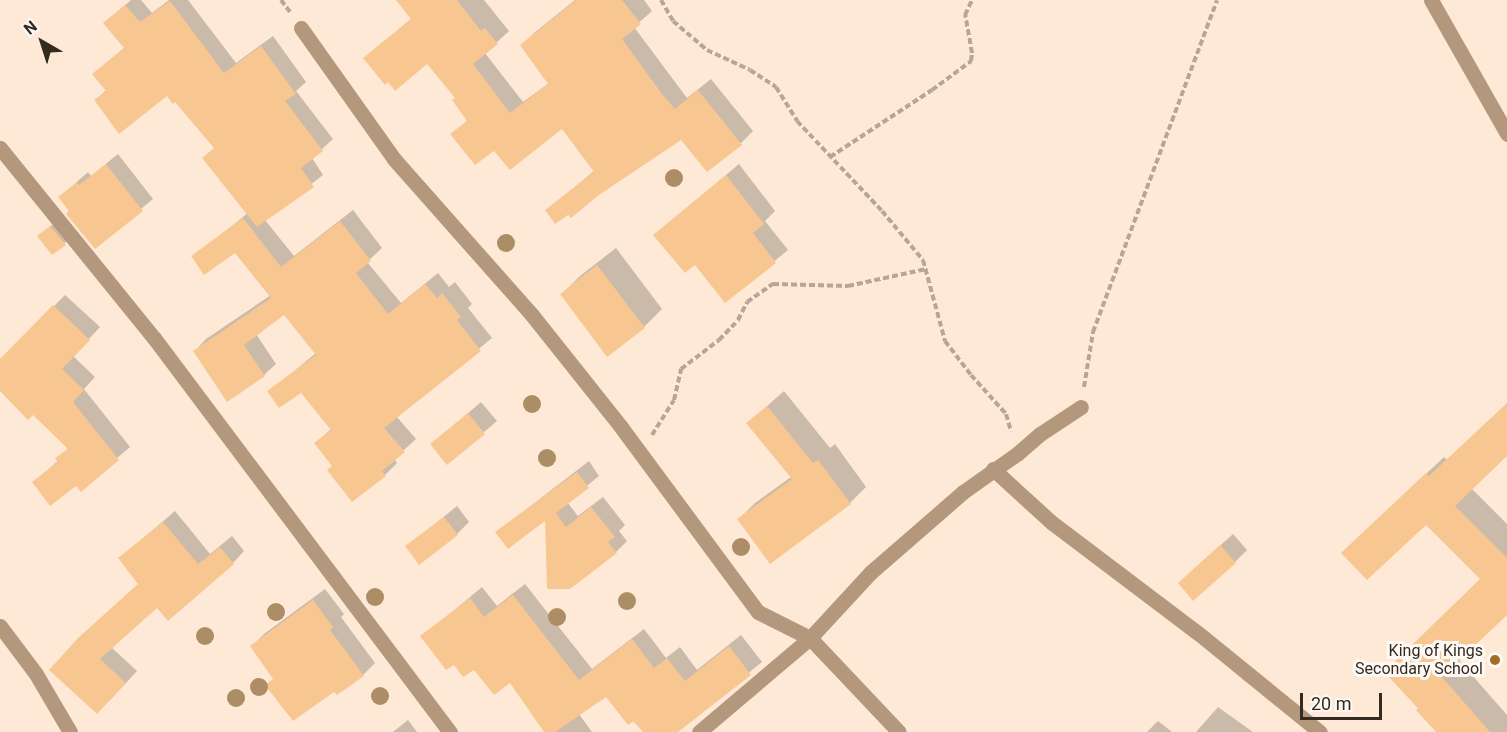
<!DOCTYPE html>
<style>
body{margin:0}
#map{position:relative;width:1507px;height:732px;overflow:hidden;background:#fde9d5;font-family:Roboto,sans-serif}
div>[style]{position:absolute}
.shadow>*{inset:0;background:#0003}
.building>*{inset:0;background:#f8c791}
.path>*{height:4px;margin-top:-2px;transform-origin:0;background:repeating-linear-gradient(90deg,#b6a695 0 6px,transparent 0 9px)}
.minor>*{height:15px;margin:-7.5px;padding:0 7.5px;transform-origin:7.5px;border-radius:7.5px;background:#b3987d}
.trees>*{width:18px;height:18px;margin:-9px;border-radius:50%;background:#ac8d66}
.dots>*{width:16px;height:16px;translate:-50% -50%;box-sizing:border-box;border:3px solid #fef9f4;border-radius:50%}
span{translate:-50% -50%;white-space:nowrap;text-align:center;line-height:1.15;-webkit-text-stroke:6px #fef9f4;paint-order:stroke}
.poi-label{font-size:16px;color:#332a20}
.right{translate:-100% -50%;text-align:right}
.north{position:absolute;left:12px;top:12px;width:60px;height:60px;-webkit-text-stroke:4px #fef9f4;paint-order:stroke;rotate:321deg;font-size:16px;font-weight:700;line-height:24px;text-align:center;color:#332a20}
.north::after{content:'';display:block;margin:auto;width:21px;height:27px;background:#332a20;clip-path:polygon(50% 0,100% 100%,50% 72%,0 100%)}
.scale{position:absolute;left:1300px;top:693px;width:82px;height:27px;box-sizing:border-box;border:3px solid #332a20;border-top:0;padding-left:8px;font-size:18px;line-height:21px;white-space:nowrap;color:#332a20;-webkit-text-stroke:4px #fef9f4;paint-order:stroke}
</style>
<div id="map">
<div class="shadow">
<i style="clip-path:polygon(131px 0,141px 0,152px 13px,169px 0,188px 0,236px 63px,273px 36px,306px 82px,296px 91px,333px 139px,312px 158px,323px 175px,265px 220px,294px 256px,353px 210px,382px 248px,367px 262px,401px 303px,438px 273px,449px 287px,455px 282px,472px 304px,468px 308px,492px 338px,396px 416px,416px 439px,394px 459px,397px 463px,385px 475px,334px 466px,316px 443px,331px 429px,301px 391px,269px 392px,316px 353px,284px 313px,256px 334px,276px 364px,264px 375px,195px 351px,206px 339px,271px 295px,236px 251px,193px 257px,248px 213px,215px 147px,175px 100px,167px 94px,96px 100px,106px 90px,94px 74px,125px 47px,116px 13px)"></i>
<i style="clip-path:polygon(398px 0,484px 0,509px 31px,485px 53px,523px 102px,549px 83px,522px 45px,534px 33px,575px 0,644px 0,652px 11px,634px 27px,687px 98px,711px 79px,753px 131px,741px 143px,681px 138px,569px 213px,547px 210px,594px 171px,562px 127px,494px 148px,452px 134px,468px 120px,456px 98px,427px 62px,365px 58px,412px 18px)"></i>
<i style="clip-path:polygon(118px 154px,153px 199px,95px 247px,60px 197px,88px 172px,91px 176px)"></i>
<i style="clip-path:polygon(739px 164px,775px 211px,765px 221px,788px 250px,726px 301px,695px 263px,655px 235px)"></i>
<i style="clip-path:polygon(57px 221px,71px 238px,52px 253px,45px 231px)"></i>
<i style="clip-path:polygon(616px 248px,662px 309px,644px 327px,562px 294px,580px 276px)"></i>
<i style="clip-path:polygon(65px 295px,100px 327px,73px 356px,95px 377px,84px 389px,130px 447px,81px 489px,77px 484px,34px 482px,59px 460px,69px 447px,33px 413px,0 389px,0 361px)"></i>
<i style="clip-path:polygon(784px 391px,830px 448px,835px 444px,866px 487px,850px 503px,739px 519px,755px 503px,791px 477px,748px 423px)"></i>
<i style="clip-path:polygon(481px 402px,497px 421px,447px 463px,432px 444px)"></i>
<i style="clip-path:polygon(1507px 404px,1507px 454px,1471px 488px,1507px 524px,1507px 613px,1458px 659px,1507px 715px,1507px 732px,1439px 732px,1386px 672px,1482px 579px,1426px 523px,1361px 535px,1444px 457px,1447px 460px)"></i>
<i style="clip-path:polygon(589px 461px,599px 476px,567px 502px,578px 516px,603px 497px,625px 525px,619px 531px,627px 541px,616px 552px,546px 518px,497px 532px)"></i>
<i style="clip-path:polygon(457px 506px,469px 522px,457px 534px,407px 547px)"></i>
<i style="clip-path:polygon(175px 511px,210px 554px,232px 536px,244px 551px,233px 563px,157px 605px,111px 647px,137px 671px,109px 701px,51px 669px,140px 583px,120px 558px)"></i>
<i style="clip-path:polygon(1233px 534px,1247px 550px,1235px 562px,1192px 571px)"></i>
<i style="clip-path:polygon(525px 584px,592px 669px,644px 629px,666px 658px,680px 647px,697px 670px,741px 635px,762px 662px,676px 732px,644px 732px,607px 695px,579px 714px,592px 732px,546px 732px,510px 681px,454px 662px,422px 637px,482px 587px,497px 606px)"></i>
<i style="clip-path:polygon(325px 589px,344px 614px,341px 617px,375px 663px,363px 675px,252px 646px,264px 634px)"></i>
<i style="clip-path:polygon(1218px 707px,1253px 732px,1196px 732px)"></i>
<i style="clip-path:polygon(408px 720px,417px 732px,393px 732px)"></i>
<i style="clip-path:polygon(1158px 721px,1172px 732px,1147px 732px)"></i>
</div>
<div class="building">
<i style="clip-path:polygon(396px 0,457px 0,481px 31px,485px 28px,498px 44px,473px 64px,510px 113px,548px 84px,520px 45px,576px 0,622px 0,641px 24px,622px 39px,662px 94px,675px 109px,698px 90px,742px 145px,707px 172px,681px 140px,599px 195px,571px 218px,568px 215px,555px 224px,545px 210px,594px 172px,562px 129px,510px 170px,494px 151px,475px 165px,450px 134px,467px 121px,452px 100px,455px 98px,427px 64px,395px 91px,388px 82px,385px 85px,363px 58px,411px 19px)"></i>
<i style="clip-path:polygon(170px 1px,224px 73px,261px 46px,296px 94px,285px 101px,323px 151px,301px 168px,314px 187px,257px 227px,202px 158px,214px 148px,175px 102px,173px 104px,167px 96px,119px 134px,94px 100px,106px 91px,92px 74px,124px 48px,103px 23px,125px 5px,140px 22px)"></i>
<i style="clip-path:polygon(106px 164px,143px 211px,95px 249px,66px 214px,69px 211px,58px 197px,77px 182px,79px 185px)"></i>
<i style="clip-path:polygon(726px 175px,764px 224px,753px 233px,776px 263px,725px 303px,695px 265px,685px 273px,653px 235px)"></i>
<i style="clip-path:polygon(243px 218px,281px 267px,340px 221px,371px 261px,356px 273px,388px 314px,425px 284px,437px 298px,442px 293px,461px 317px,457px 320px,481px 351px,384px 428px,405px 452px,382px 471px,386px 476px,352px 502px,327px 470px,332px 466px,314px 443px,331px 430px,301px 393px,279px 408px,267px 391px,316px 355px,284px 315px,244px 345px,265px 376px,227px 402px,193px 351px,271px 298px,235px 253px,204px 275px,191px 256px)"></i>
<i style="clip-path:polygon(50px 226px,66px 245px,52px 255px,37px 236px)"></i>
<i style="clip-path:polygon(597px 265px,645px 328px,607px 357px,560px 294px)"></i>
<i style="clip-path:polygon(53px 305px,90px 340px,62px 369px,84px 390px,73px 402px,119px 460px,81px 492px,76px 486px,50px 506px,32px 482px,58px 462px,55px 458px,68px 449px,33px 415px,28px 420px,0 391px,0 359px)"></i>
<i style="clip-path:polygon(1507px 403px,1507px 456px,1455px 506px,1507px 558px,1507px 615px,1442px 677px,1490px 732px,1436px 732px,1416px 710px,1418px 708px,1384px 672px,1480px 579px,1426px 525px,1367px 580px,1341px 553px,1426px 473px,1429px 476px)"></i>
<i style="clip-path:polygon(767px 406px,813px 463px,818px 460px,851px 504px,770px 564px,737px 519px,792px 479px,746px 423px)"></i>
<i style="clip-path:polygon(468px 413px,485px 434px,447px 465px,430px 444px)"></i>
<i style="clip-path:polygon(577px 472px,589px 488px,556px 513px,566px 527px,591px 507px,615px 537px,608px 542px,617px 553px,570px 589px,547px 589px,545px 521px,508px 549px,495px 532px)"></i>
<i style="clip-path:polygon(444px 517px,458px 535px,419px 565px,405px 546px)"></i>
<i style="clip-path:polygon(163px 522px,198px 564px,220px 547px,234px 564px,168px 621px,157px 608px,100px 659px,126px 683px,97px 714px,49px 670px,78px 638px,138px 584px,118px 558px)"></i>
<i style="clip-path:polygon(1220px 545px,1236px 563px,1193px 601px,1178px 583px)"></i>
<i style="clip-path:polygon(513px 595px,579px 680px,632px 639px,654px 668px,667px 658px,685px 681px,729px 646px,751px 675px,678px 732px,643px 732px,634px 721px,628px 725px,606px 697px,555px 732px,544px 732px,510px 683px,494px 695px,474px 670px,463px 677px,454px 665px,446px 670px,420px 636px,470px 598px,484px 617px)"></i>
<i style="clip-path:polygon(313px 600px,333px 627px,330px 630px,364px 676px,337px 695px,334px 692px,293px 721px,265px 685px,273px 679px,250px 646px)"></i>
</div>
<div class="path">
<i style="left:281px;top:0;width:15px;rotate:53deg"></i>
<i style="left:661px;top:0;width:24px;rotate:60deg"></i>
<i style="left:673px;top:21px;width:45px;rotate:40.5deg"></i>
<i style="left:707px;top:50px;width:47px;rotate:24.9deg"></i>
<i style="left:750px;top:70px;width:31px;rotate:33deg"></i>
<i style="left:776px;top:87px;width:40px;rotate:58deg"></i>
<i style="left:797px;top:121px;width:124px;rotate:46.6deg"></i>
<i style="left:882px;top:211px;width:64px;rotate:50.1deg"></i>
<i style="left:923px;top:260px;width:84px;rotate:74.8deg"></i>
<i style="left:945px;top:341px;width:43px;rotate:52.6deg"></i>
<i style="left:971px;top:375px;width:52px;rotate:48.1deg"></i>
<i style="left:1006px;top:414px;width:18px;rotate:74deg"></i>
<i style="left:830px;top:157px;width:122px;rotate:-33.3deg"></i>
<i style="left:932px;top:90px;width:49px;rotate:-36.6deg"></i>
<i style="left:971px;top:61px;width:8px;rotate:-83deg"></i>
<i style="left:972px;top:53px;width:39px;rotate:-100deg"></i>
<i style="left:965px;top:15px;width:17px;rotate:-65deg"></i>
<i style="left:1084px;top:387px;width:56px;rotate:-80.7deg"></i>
<i style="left:1093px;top:332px;width:354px;rotate:-69.5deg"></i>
<i style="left:652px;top:435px;width:41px;rotate:-57.8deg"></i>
<i style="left:674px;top:400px;width:32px;rotate:-77deg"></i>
<i style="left:681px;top:369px;width:48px;rotate:-37.3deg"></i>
<i style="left:719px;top:340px;width:28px;rotate:-46deg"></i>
<i style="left:738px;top:320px;width:20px;rotate:-63deg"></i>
<i style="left:747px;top:302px;width:32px;rotate:-35deg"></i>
<i style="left:773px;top:284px;width:75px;rotate:1.5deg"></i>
<i style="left:848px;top:286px;width:80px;rotate:-12.3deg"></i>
</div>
<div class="minor">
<i style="left:1431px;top:0;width:154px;rotate:60.4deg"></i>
<i style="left:301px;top:28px;width:161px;rotate:54.6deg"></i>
<i style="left:394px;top:159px;width:208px;rotate:48.5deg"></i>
<i style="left:532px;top:315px;width:143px;rotate:51.5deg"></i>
<i style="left:621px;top:427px;width:230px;rotate:53.5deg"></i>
<i style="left:758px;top:612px;width:58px;rotate:26.6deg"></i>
<i style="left:810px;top:638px;width:129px;rotate:46.6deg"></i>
<i style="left:0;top:148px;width:245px;rotate:51deg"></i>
<i style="left:154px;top:338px;width:493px;rotate:53.1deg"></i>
<i style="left:993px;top:469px;width:79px;rotate:42.4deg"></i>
<i style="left:1051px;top:522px;width:184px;rotate:37.1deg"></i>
<i style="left:1198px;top:633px;width:157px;rotate:39.1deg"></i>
<i style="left:0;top:626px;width:60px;rotate:53.1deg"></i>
<i style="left:36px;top:674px;width:67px;rotate:59.6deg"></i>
<i style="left:699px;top:732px;width:145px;rotate:-40.3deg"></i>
<i style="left:810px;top:638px;width:90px;rotate:-47.3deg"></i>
<i style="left:871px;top:572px;width:122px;rotate:-41deg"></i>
<i style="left:963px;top:492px;width:67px;rotate:-35.3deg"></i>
<i style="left:1018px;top:453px;width:29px;rotate:-41deg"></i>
<i style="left:1040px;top:434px;width:49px;rotate:-33.4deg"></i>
</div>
<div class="trees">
<i style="left:674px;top:178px"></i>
<i style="left:506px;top:243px"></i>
<i style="left:532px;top:404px"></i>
<i style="left:547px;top:458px"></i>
<i style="left:741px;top:547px"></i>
<i style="left:375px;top:597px"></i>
<i style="left:627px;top:601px"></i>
<i style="left:276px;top:612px"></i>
<i style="left:557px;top:617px"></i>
<i style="left:205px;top:636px"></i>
<i style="left:259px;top:687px"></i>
<i style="left:380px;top:696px"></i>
<i style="left:236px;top:698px"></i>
</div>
<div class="dots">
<i style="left:1495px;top:660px;background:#a36d28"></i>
</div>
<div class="poi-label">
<span class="right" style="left:1483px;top:660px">King of Kings<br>Secondary School</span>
</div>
<div class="north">N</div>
<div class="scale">20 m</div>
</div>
